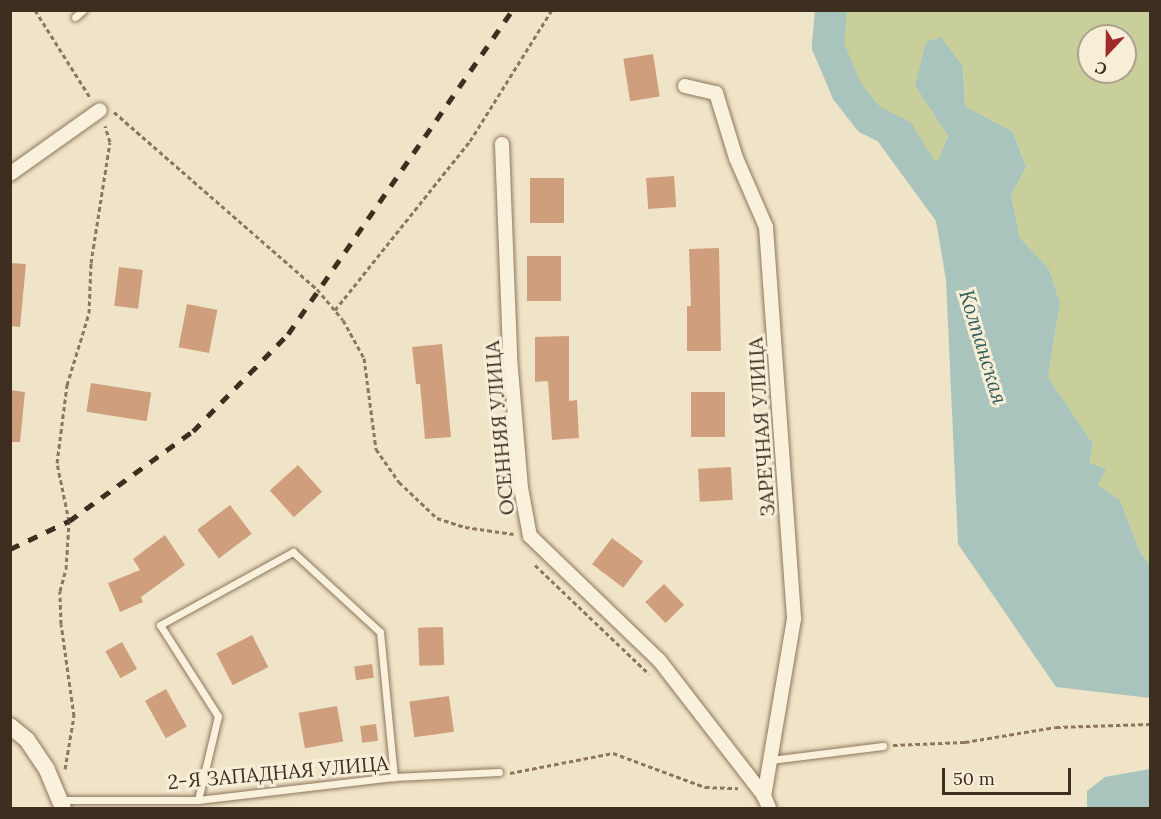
<!DOCTYPE html>
<html>
<head>
<meta charset="utf-8">
<style>
	body { margin:0 }
	#map { position:relative; width:1161px; height:819px; overflow:hidden; background:#f0e4c8; font-family:Lora,serif }
	div>[style] { position:absolute }
	[style*='--x'] { left:calc(var(--x)*1px); top:calc(var(--y)*1px); width:calc(var(--w)*1px); rotate:calc(var(--a)*1deg) }
	.green>* { inset:0; background:#c9cf9b }
	.water>* { inset:0; background:#a9c4bc }
	.river>* { height:32px; margin:-16px; padding:0 16px; transform-origin:16px; border-radius:16px; background:#a9c4bc }
	.building>* { inset:0; background:#cf9f7d; transform-origin:0 0 }
	.path>* { height:3px; margin-top:-1.5px; transform-origin:0; background:repeating-linear-gradient(90deg,#8d765c 0 4.5px,transparent 0 7.5px) }
	.roads { filter:drop-shadow(0 0 2px #8d765c) drop-shadow(0 0 2px #8d765c) }
	.service>* { height:7px; margin:-3.5px; padding:0 3.5px; transform-origin:3.5px; border-radius:3.5px; background:#faf1dc }
	.minor>* { height:14px; margin:-7px; padding:0 7px; transform-origin:7px; border-radius:7px; background:#faf1dc }
	.tertiary>* { height:16px; margin:-8px; padding:0 8px; transform-origin:8px; border-radius:8px; background:#faf1dc }
	.rail>* { height:4.5px; margin-top:-2.25px; transform-origin:0; background:repeating-linear-gradient(90deg,#3d2e20 0 10px,transparent 0 20px) }
	span { translate:-50% -50%; white-space:nowrap; text-align:center; line-height:1.15; -webkit-text-stroke:6px #f7eed8; paint-order:stroke }
	.street-label { font-size:20px; color:#3d2e20 }
	.water-label { font-size:21px; color:#2f5d5a; font-style:italic }
	.frame { position:absolute; inset:0; border:12px solid #3d2e20; pointer-events:none }
	.north { position:absolute; left:1077px; top:24px; width:60px; height:60px; box-sizing:border-box; background:#f7eed8; border:2px solid #ada18e; border-radius:50%; rotate:202deg; font-size:16px; font-weight:700; line-height:24px; text-align:center; color:#3d2e20 }
	.north::after { content:''; display:block; margin:auto; width:21px; height:27px; background:#9e2a2b; clip-path:polygon(50% 0,100% 100%,50% 72%,0 100%) }
	.scale { position:absolute; left:942px; top:768px; width:129px; height:27px; box-sizing:border-box; border:3px solid #3d2e20; border-top:0; padding-left:8px; font-size:18px; line-height:21px; white-space:nowrap; color:#3d2e20; -webkit-text-stroke:4px #f7eed8; paint-order:stroke }
</style>
</head>
<body>
<div id="map">
	<div class="green">
		<i style="clip-path:polygon(evenodd,831px 11px,1150px 11px,1150px 565px,1140px 552px,1120px 500px,1098px 485px,1089px 463px,1093px 444px,1048px 377px,1060px 303px,1049px 269px,1020px 238px,1011px 195px,1026px 167px,1013px 132px,965px 106px,963px 67px,940px 37px,915px 86px,948px 136px,938px 162px,927px 162px,869px 119px,847px 91px,828px 46px,831px 11px,1089px 36px,1125px 36px,1125px 72px,1089px 72px,1089px 36px)"></i>
	</div>
	<div class="water">
		<i style="clip-path:polygon(941px 37px,963px 67px,965px 106px,1013px 132px,1026px 167px,1011px 195px,1020px 238px,1049px 269px,1060px 303px,1048px 377px,1093px 444px,1089px 463px,1106px 469px,1098px 485px,1120px 500px,1140px 552px,1150px 565px,1150px 698px,1056px 687px,958px 544px,946px 280px,936px 221px,868px 128px,869px 119px,927px 162px,938px 161px,948px 136px,915px 86px,926px 42px)"></i>
		<i style="clip-path:polygon(1150px 769px,1150px 808px,1087px 808px,1087px 791px,1105px 777px)"></i>
	</div>
	<div class="river">
		<i style="--x:831;--y:10;--w:36;--a:95"></i>
		<i style="--x:828;--y:46;--w:49;--a:67.1"></i>
		<i style="--x:847;--y:91;--w:36;--a:52"></i>
		<i style="--x:869;--y:119;--w:34;--a:27"></i>
		<i style="--x:899;--y:134;--w:59;--a:58.2"></i>
	</div>
	<div class="building">
		<i style="left:653px;top:54px;width:43px;height:30px;rotate:81deg"></i>
		<i style="left:674px;top:176px;width:31px;height:28px;rotate:86deg"></i>
		<i style="left:564px;top:178px;width:45px;height:34px;rotate:90deg"></i>
		<i style="clip-path:polygon(719px 248px,721px 351px,687px 351px,687px 306px,691px 306px,689px 249px)"></i>
		<i style="left:561px;top:256px;width:45px;height:34px;rotate:90deg"></i>
		<i style="clip-path:polygon(10px 263px,26px 264px,20px 327px,10px 326px)"></i>
		<i style="left:119px;top:267px;width:24px;height:39px;rotate:7deg"></i>
		<i style="left:187px;top:304px;width:31px;height:44px;rotate:11deg"></i>
		<i style="clip-path:polygon(569px 336px,569px 401px,577px 400px,579px 438px,552px 440px,548px 381px,535px 382px,535px 337px)"></i>
		<i style="clip-path:polygon(442px 344px,451px 437px,425px 439px,420px 384px,416px 384px,412px 347px)"></i>
		<i style="left:91px;top:383px;width:61px;height:29px;rotate:9deg"></i>
		<i style="clip-path:polygon(10px 390px,25px 392px,20px 442px,10px 442px)"></i>
		<i style="left:725px;top:392px;width:45px;height:34px;rotate:90deg"></i>
		<i style="left:298px;top:465px;width:36px;height:38px;rotate:48deg"></i>
		<i style="left:731px;top:467px;width:33px;height:33px;rotate:87deg"></i>
		<i style="left:230px;top:505px;width:36px;height:41px;rotate:53deg"></i>
		<i style="clip-path:polygon(165px 535px,185px 565px,141px 597px,143px 602px,120px 612px,108px 583px,140px 570px,133px 559px)"></i>
		<i style="left:612px;top:538px;width:39px;height:33px;rotate:37deg"></i>
		<i style="left:664px;top:584px;width:29px;height:26px;rotate:46deg"></i>
		<i style="left:443px;top:627px;width:38px;height:25px;rotate:88deg"></i>
		<i style="left:252px;top:635px;width:36px;height:40px;rotate:63deg"></i>
		<i style="left:122px;top:642px;width:31px;height:19px;rotate:61deg"></i>
		<i style="left:372px;top:664px;width:14px;height:18px;rotate:82deg"></i>
		<i style="left:166px;top:689px;width:43px;height:24px;rotate:61deg"></i>
		<i style="left:449px;top:696px;width:36px;height:40px;rotate:82deg"></i>
		<i style="left:337px;top:706px;width:36px;height:39px;rotate:80deg"></i>
		<i style="left:376px;top:724px;width:17px;height:16px;rotate:83deg"></i>
	</div>
	<div class="path">
		<i style="--x:35;--y:10;--w:105;--a:57.8"></i>
		<i style="--x:114;--y:112;--w:269;--a:41.1"></i>
		<i style="--x:317;--y:289;--w:40;--a:50"></i>
		<i style="--x:343;--y:320;--w:43;--a:61.1"></i>
		<i style="--x:364;--y:358;--w:92;--a:82.5"></i>
		<i style="--x:376;--y:449;--w:40;--a:55.1"></i>
		<i style="--x:399;--y:482;--w:52;--a:43.5"></i>
		<i style="--x:437;--y:518;--w:29;--a:18"></i>
		<i style="--x:465;--y:527;--w:49;--a:8.1"></i>
		<i style="--x:335;--y:310;--w:216;--a:-51.4"></i>
		<i style="--x:470;--y:141;--w:155;--a:-58"></i>
		<i style="--x:535;--y:565;--w:158;--a:43.7"></i>
		<i style="--x:893;--y:745;--w:72;--a:-2.4"></i>
		<i style="--x:965;--y:742;--w:92;--a:-9.4"></i>
		<i style="--x:1056;--y:727;--w:94;--a:-1.8"></i>
		<i style="--x:65;--y:769;--w:54;--a:-80.4"></i>
		<i style="--x:74;--y:716;--w:93;--a:-98"></i>
		<i style="--x:61;--y:624;--w:33;--a:-92"></i>
		<i style="--x:60;--y:591;--w:23;--a:-75"></i>
		<i style="--x:66;--y:569;--w:48;--a:-86.4"></i>
		<i style="--x:69;--y:521;--w:59;--a:-101.7"></i>
		<i style="--x:57;--y:463;--w:79;--a:-82.7"></i>
		<i style="--x:67;--y:385;--w:75;--a:-73"></i>
		<i style="--x:89;--y:313;--w:50;--a:-87.7"></i>
		<i style="--x:91;--y:263;--w:122;--a:-81.1"></i>
		<i style="--x:110;--y:142;--w:17;--a:-107"></i>
		<i style="--x:510;--y:773;--w:105;--a:-11"></i>
		<i style="--x:613;--y:753;--w:98;--a:20.3"></i>
		<i style="--x:705;--y:787;--w:33;--a:2"></i>
	</div>
	<div class="roads">
		<div class="service">
			<i style="--x:75;--y:17;--w:11;--a:-41"></i>
			<i style="--x:770;--y:760;--w:114;--a:-7.1"></i>
			<i style="--x:62;--y:800;--w:136;--a:0"></i>
			<i style="--x:198;--y:800;--w:197;--a:-6.7"></i>
			<i style="--x:394;--y:777;--w:105;--a:-2.7"></i>
			<i style="--x:198;--y:800;--w:86;--a:-76.6"></i>
			<i style="--x:218;--y:716;--w:108;--a:-122.5"></i>
			<i style="--x:160;--y:625;--w:152;--a:-28.8"></i>
			<i style="--x:293;--y:552;--w:118;--a:42.6"></i>
			<i style="--x:380;--y:632;--w:146;--a:84.5"></i>
		</div>
		<div class="minor">
			<i style="--x:685;--y:86;--w:32;--a:13"></i>
			<i style="--x:716;--y:93;--w:68;--a:72.9"></i>
			<i style="--x:736;--y:158;--w:75;--a:66.5"></i>
			<i style="--x:766;--y:227;--w:393;--a:85.9"></i>
			<i style="--x:794;--y:619;--w:180;--a:99.6"></i>
			<i style="--x:502;--y:144;--w:213;--a:87.8"></i>
			<i style="--x:510;--y:357;--w:131;--a:85.2"></i>
			<i style="--x:521;--y:488;--w:49;--a:79.4"></i>
			<i style="--x:530;--y:536;--w:179;--a:43.9"></i>
			<i style="--x:659;--y:660;--w:172;--a:52.3"></i>
			<i style="--x:764;--y:796;--w:13;--a:67"></i>
			<i style="--x:10;--y:174;--w:110;--a:-35.4"></i>
		</div>
		<div class="tertiary">
			<i style="--x:10;--y:726;--w:22;--a:39"></i>
			<i style="--x:27;--y:740;--w:36;--a:56"></i>
			<i style="--x:47;--y:770;--w:41;--a:67.2"></i>
		</div>
	</div>
	<div class="rail">
		<i style="--x:10;--y:549;--w:65;--a:-25.4"></i>
		<i style="--x:69;--y:521;--w:153;--a:-36"></i>
		<i style="--x:193;--y:431;--w:136;--a:-45.6"></i>
		<i style="--x:288;--y:334;--w:394;--a:-55.3"></i>
	</div>
	<div class="street-label">
		<span style="left:761px;top:427px;rotate:-94deg">ЗАРЕЧНАЯ УЛИЦА</span>
		<span style="left:499px;top:428px;rotate:-95deg">ОСЕННЯЯ УЛИЦА</span>
		<span style="left:278px;top:772px;rotate:-5deg">2-Я ЗАПАДНАЯ УЛИЦА</span>
	</div>
	<div class="water-label">
		<span style="left:983px;top:347px;rotate:73deg">Колпанская</span>
	</div>
	<div class="frame"></div>
	<div class="north">С</div>
	<div class="scale">50 m</div>
</div>
</body>
</html>
